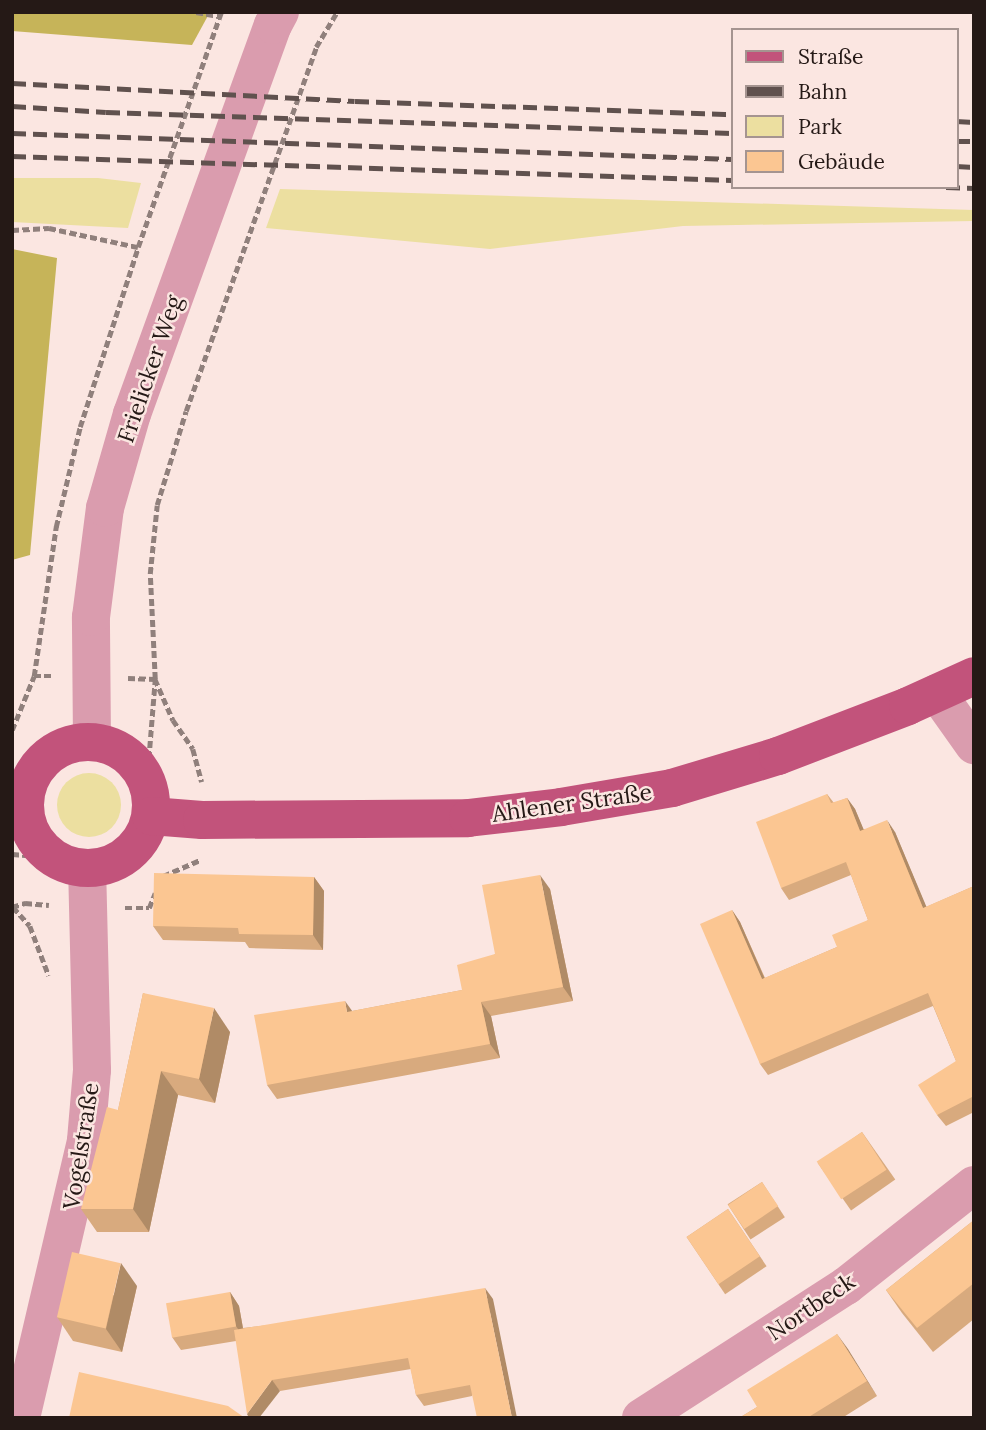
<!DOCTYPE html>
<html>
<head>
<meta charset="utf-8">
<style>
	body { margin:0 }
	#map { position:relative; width:986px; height:1430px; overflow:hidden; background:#fbe6e1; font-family:Lora,serif }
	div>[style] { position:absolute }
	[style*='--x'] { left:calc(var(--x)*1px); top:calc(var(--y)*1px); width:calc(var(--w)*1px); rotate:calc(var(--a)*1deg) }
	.green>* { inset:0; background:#ecdfa0 }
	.round { border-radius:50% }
	.forest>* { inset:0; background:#c6b459 }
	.path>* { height:4.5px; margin-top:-2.25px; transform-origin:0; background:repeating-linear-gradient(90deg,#90807c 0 7px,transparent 0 10.5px) }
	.minor>* { height:38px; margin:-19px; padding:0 19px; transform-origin:19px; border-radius:19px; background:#da9cae }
	.major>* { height:38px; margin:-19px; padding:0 19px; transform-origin:19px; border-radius:19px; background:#c2537b }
	.major>.ring { margin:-19px; padding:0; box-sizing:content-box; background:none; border:38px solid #c2537b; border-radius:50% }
	.rail>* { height:5px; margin-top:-2.5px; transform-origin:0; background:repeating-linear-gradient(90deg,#60514e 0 14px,transparent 0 21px) }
	.wall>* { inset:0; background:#d8aa7e; transform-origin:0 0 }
	.shaded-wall>* { inset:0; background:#b08b66 }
	.building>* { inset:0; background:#fbc692; transform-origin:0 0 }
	span { translate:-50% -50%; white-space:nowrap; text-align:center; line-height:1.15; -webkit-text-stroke:5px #fbe6e1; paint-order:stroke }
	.street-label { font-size:23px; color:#251916 }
	.frame { position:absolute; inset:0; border:14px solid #251916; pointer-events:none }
	.legend { position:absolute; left:731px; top:28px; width:228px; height:161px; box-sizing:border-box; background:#fbe6e1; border:2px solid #a59490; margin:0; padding:9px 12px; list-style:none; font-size:21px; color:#251916 }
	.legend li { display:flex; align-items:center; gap:14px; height:35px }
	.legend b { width:35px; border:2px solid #a59490 }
</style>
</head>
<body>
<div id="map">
	<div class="green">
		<i style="clip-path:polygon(12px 178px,98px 178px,141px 183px,128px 228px,12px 222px)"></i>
		<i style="clip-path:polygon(280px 189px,974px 210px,974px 221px,683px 226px,490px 249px,266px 228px)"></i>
		<i class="round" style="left:57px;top:773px;width:64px;height:64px"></i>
	</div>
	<div class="forest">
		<i style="clip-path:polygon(12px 12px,210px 12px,192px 45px,12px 31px)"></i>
		<i style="clip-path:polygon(12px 249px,57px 258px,30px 555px,12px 560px)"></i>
	</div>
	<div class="path">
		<i style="--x:196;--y:12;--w:23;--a:10"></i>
		<i style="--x:12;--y:230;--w:37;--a:-3"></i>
		<i style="--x:49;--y:228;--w:91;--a:12.1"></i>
		<i style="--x:34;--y:676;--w:19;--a:0"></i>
		<i style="--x:128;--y:678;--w:27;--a:2"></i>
		<i style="--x:155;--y:679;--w:45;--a:66.3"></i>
		<i style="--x:173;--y:720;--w:35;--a:55"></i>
		<i style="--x:193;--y:749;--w:34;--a:75"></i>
		<i style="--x:12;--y:730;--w:58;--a:-67.8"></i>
		<i style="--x:34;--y:676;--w:151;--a:-81.6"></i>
		<i style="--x:56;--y:527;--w:103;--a:-76.5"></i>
		<i style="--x:80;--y:427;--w:189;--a:-72.1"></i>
		<i style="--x:138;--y:247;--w:249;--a:-70.5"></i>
		<i style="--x:12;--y:773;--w:20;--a:11"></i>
		<i style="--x:147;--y:779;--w:100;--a:-85.4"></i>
		<i style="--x:155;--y:679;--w:105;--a:-92.7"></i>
		<i style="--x:150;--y:574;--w:69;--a:-84.2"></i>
		<i style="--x:157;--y:505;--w:98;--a:-72.9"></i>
		<i style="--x:186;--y:411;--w:387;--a:-70.3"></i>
		<i style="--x:316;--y:47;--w:41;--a:-59"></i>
		<i style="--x:12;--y:854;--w:40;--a:4.3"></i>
		<i style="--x:163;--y:876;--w:40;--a:-23.4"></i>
		<i style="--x:12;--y:907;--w:14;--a:-17"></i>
		<i style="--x:25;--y:903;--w:24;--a:5"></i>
		<i style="--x:13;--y:907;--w:25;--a:48"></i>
		<i style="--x:30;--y:926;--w:53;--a:69.2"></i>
		<i style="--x:125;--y:908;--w:24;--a:0"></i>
		<i style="--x:149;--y:908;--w:16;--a:-68"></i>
	</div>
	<div class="minor">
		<i style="--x:937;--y:693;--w:64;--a:54.6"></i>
		<i style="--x:92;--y:742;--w:125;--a:-90.5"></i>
		<i style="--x:91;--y:617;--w:110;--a:-82.7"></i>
		<i style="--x:105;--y:508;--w:98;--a:-74"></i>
		<i style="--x:132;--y:414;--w:414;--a:-70.1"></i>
		<i style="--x:273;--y:25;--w:15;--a:-62"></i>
		<i style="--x:21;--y:1418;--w:285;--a:-76.8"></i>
		<i style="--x:86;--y:1140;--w:70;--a:-85.1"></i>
		<i style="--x:92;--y:1070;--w:202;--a:-91.4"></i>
		<i style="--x:641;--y:1418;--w:244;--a:-32.8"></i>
		<i style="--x:846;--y:1286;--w:163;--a:-38.3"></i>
	</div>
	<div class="major">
		<i class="ring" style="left:25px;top:742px;width:88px;height:88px"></i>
		<i style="--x:151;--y:816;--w:51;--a:4.5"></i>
		<i style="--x:202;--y:820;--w:266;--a:-0.4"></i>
		<i style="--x:468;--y:818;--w:94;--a:-6.7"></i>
		<i style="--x:561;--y:807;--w:113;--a:-9.7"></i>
		<i style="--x:672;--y:788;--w:111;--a:-16.8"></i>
		<i style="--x:778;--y:756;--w:139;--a:-21"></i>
		<i style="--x:908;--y:706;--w:72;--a:-24.4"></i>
	</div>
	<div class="rail">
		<i style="--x:12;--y:83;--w:343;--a:3"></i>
		<i style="--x:355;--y:101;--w:377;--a:2"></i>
		<i style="--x:12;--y:106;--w:94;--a:3.7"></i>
		<i style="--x:106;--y:112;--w:626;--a:1.92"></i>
		<i style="--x:956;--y:121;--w:18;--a:3"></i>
		<i style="--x:12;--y:133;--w:720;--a:2.07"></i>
		<i style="--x:956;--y:141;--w:18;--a:0"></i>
		<i style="--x:12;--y:156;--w:720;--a:1.91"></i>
		<i style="--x:956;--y:166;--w:18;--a:3"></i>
		<i style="--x:946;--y:187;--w:28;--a:2"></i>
	</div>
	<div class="wall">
		<i style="clip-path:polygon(827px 794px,834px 803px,847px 798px,855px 809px,863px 829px,895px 832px,926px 907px,974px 886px,974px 1112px,946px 1126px,937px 1115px,956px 1061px,933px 1006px,768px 1075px,760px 1064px,732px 910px,740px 922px,765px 978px,837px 947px,868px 920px,851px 875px,789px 900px,781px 888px)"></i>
		<i style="clip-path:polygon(314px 877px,324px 891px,323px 950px,249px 948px,245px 942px,163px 940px,153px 926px)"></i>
		<i style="clip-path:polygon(550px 889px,573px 1001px,491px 1016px,500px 1058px,277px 1099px,267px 1085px,352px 1011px,462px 990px,495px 954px)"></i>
		<i style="clip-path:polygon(143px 993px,230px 1032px,215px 1103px,178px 1095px,149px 1232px,97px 1232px,81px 1209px,118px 1110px)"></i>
		<i style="left:862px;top:1132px;width:58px;height:54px;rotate:55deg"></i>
		<i style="left:762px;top:1182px;width:42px;height:41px;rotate:57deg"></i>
		<i style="left:728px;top:1209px;width:69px;height:50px;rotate:56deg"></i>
		<i style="clip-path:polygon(974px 1220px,974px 1319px,933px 1352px,902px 1313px,886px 1290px)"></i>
		<i style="clip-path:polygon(137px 1286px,122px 1352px,73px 1341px,57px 1317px)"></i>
		<i style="clip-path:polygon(230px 1292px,239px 1306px,243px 1328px,493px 1299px,472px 1396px,424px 1406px,416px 1395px,411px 1369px,280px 1391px,236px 1341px,181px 1350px,172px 1337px)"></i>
		<i style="clip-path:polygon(837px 1334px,877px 1396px,842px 1418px,739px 1418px,757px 1407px)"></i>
	</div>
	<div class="shaded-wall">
		<i style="clip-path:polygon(847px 798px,855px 809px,869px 842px,860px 831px)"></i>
		<i style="clip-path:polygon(887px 820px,895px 832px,932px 920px,923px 908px)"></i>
		<i style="clip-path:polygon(540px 875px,550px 889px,573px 1001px,563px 987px)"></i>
		<i style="clip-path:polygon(314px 877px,324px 891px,323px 950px,313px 935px)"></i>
		<i style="clip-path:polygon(732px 910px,740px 922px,770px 991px,762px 979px)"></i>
		<i style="clip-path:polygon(345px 1001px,355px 1015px,347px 1012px)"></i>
		<i style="clip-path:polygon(481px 1002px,491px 1016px,500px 1058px,490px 1044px)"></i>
		<i style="clip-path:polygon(214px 1008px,230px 1032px,215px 1103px,199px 1079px)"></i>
		<i style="clip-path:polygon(161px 1071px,178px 1095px,149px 1232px,133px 1209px)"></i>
		<i style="clip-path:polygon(121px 1263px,137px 1286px,122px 1352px,106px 1329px)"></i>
		<i style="clip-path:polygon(485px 1288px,493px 1299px,517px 1418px,512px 1418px)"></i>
		<i style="clip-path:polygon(230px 1292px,239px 1306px,245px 1340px,236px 1326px)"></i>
		<i style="clip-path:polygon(837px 1334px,848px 1349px,877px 1396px,867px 1381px)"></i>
		<i style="clip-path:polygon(272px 1380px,280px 1391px,259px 1418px,249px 1418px,247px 1414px)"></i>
	</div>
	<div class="building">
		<i style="clip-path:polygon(827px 794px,831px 803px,847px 798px,860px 831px,887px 820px,923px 908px,974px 886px,974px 1096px,937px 1115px,918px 1085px,956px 1061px,928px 993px,760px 1064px,700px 924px,732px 910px,762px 979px,837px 947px,832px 935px,868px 920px,846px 862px,781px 888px,756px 822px)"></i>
		<i style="clip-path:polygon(154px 873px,314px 877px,313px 935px,239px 934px,238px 928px,153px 926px)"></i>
		<i style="clip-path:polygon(540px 875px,563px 987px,481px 1002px,490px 1044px,267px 1085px,254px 1015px,345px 1001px,347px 1012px,462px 990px,457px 965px,495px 954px,482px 885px)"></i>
		<i style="clip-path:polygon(143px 993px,214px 1008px,199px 1079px,161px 1071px,133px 1209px,81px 1209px,107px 1107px,118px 1110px)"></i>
		<i style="left:862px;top:1132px;width:45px;height:54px;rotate:57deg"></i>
		<i style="left:762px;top:1182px;width:29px;height:41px;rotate:56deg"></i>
		<i style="left:728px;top:1209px;width:57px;height:50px;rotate:56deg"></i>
		<i style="clip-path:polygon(974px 1220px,974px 1283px,917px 1328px,886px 1290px)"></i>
		<i style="left:72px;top:1252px;width:50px;height:67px;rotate:13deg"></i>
		<i style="clip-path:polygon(485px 1288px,512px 1418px,477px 1418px,470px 1385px,416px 1395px,408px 1358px,272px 1380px,247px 1414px,234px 1330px)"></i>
		<i style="left:230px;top:1292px;width:35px;height:65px;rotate:80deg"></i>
		<i style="clip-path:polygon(837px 1334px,867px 1381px,807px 1418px,739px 1418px,757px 1407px,747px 1390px)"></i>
		<i style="clip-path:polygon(79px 1372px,228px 1406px,245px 1418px,69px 1418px)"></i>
	</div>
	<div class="street-label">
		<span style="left:150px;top:369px;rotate:-71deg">Frielicker Weg</span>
		<span style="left:572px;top:803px;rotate:-8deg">Ahlener Straße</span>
		<span style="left:81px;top:1146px;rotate:-81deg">Vogelstraße</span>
		<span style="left:811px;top:1307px;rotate:-34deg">Nortbeck</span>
	</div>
	<div class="frame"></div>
	<ul class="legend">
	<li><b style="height:9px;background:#c2537b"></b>Straße</li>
	<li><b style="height:9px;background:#60514e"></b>Bahn</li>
	<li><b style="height:19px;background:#ecdfa0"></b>Park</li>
	<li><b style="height:19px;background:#fbc692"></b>Gebäude</li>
	</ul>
</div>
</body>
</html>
